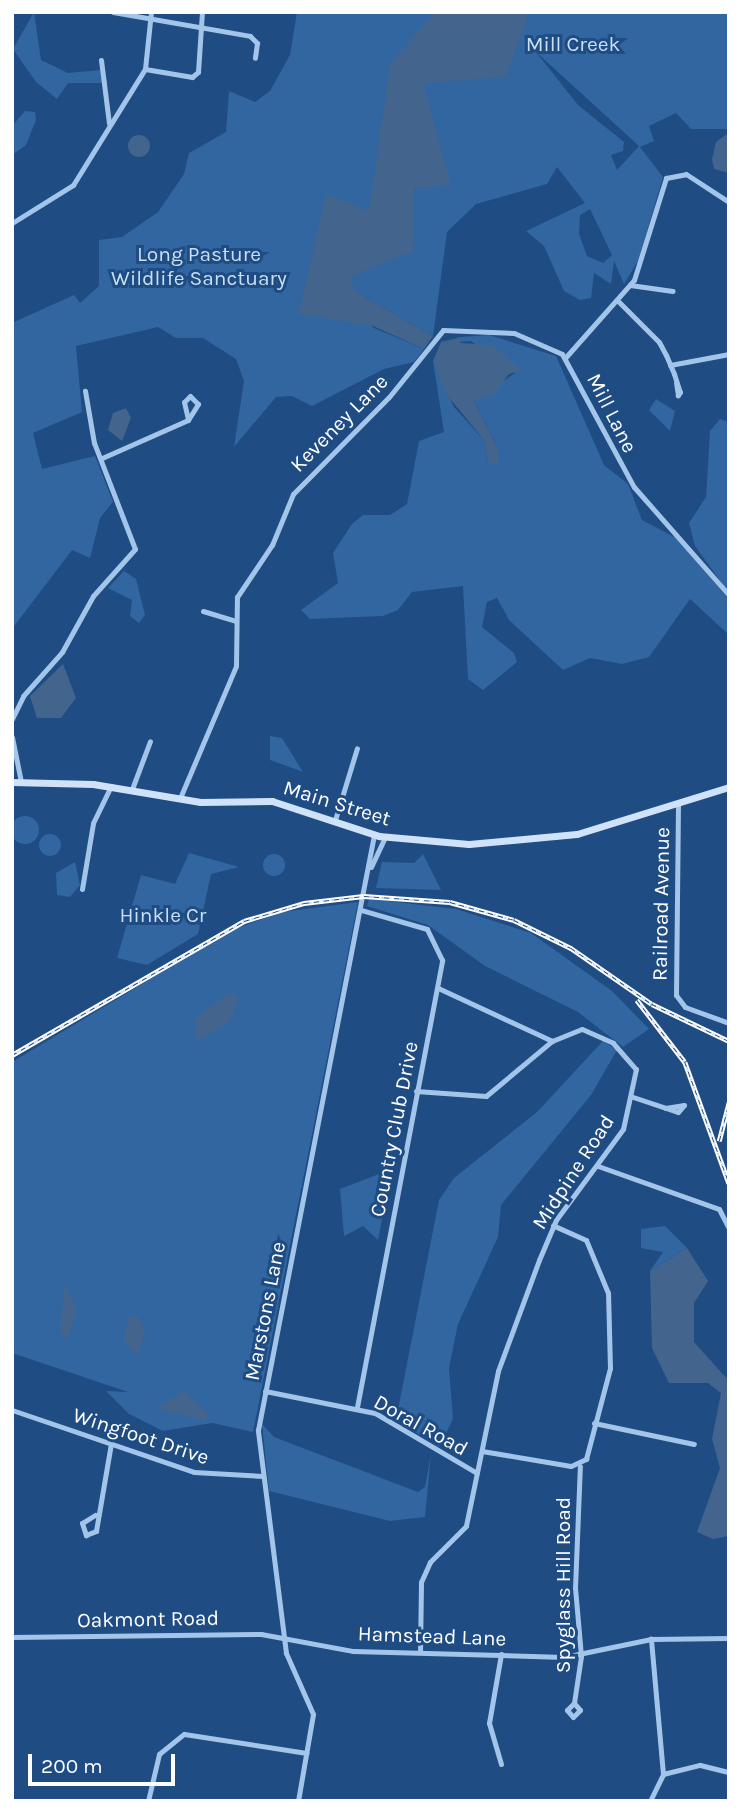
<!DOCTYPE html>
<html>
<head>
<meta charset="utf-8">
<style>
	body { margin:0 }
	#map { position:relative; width:741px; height:1813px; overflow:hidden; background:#1e4c83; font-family:Karla,sans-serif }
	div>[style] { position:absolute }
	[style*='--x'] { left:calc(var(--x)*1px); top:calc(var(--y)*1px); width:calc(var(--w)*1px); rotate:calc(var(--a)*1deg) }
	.green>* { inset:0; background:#3166a1 }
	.round { border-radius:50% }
	.water>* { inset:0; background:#43658d }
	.minor>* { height:5px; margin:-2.5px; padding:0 2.5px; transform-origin:2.5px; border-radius:2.5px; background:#a4c5ea }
	.secondary>* { height:7px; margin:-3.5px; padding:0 3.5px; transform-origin:3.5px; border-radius:3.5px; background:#d0e2f7 }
	.rail>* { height:4.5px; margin-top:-2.25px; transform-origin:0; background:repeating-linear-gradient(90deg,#1e4c83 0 5px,#fff 0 10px); box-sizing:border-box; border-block:2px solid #fff }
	span { translate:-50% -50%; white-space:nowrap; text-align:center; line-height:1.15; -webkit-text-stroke:6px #1e4c83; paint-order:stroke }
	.park-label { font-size:21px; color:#c9dff7 }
	.street-label { font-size:21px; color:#fff }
	.frame { position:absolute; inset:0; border:14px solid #fff; pointer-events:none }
	.scale { position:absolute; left:28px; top:1754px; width:147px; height:32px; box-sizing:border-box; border:4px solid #fff; border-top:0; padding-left:9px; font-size:21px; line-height:24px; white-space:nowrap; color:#fff; -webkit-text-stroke:5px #1e4c83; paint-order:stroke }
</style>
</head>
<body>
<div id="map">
	<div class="green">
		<i style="clip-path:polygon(34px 12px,41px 60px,68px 73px,101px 70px,108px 83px,68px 83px,57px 99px,36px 82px,13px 49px)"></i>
		<i style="clip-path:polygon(297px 12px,491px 12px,387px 113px,400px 140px,344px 299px,374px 328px,424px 349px,414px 362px,384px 369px,312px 406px,292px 396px,276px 397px,234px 447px,244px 381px,236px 359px,203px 338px,176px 338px,158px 327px,76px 346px,82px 412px,33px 433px,42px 469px,95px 456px,113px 502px,100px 518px,90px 558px,72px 550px,12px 629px,12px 323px,74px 295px,80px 303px,99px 286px,99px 240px,122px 237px,158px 212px,184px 174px,189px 153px,226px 132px,229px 91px,255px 102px,270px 91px,290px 55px)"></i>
		<i style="clip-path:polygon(evenodd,510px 12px,729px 12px,729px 129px,691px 129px,676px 113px,649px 126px,654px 141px,640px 147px,663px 177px,638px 261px,624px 284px,614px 261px,611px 284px,594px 273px,591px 298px,580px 300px,564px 291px,544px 246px,526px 231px,585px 203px,557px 167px,547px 184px,476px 204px,447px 232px,433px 336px,351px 289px,330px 253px,405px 219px,420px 170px,402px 94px,510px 12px,536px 52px,639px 146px,617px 170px,611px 155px,623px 151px,624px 142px,578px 105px,536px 52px,510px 12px,590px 209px,612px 255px,603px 263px,587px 256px,579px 234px,580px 215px,590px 209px)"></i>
		<i style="clip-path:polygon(25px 111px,35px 112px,36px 120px,26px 145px,12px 155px,12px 126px)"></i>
		<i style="clip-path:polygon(489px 335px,556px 356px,604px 465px,628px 484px,642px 520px,678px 539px,729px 600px,729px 635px,690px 599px,649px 657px,622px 664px,590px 658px,563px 670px,509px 620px,497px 598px,487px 602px,482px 627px,514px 653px,517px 662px,483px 690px,468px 679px,463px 586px,412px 592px,398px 610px,383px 616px,310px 619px,301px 610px,338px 583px,333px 553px,352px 524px,363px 515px,390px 515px,407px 504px,419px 441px,444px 432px,433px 361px,454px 407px,484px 440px,488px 461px,499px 451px,474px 401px,515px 373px,471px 341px,459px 342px,461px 337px)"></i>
		<i style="clip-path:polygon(656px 399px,675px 411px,670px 431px,649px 410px)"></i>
		<i style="clip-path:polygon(720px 419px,729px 422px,729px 593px,695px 546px,689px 523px,706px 497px,710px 431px)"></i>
		<i style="clip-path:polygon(124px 571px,136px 579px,145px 615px,139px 623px,130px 616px,132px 600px,108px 588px)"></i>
		<i style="clip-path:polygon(270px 736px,282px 738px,303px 772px,270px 760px)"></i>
		<i class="round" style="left:11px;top:816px;width:28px;height:28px"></i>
		<i class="round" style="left:39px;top:834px;width:22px;height:22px"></i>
		<i style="clip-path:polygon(189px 853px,239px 867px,211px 874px,198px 934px,147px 965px,117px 958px,141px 875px,175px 884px)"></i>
		<i class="round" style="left:263px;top:854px;width:22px;height:22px"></i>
		<i style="clip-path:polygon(423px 854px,441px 890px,376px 888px,382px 862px,414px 863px)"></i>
		<i style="clip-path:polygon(75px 862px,80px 885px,70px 897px,57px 895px,56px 873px)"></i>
		<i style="clip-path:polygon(369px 899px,456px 909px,531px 933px,612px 991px,649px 1029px,623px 1047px,578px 1012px,485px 966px,428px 925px,367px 906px)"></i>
		<i style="clip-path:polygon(358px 902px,253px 1432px,212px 1423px,163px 1431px,129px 1414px,106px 1391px,128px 1392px,12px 1353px,12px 1062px,232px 930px,282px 912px)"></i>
		<i style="clip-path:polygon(603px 1041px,617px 1050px,591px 1095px,501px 1205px,498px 1237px,458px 1324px,449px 1368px,453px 1419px,439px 1447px,396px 1420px,439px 1200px,454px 1178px,537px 1112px)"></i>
		<i style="clip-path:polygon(392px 1169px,378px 1240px,363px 1226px,344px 1236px,340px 1189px)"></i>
		<i style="clip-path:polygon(665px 1226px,687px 1248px,650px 1271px,663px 1252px,641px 1248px,641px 1229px)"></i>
		<i style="clip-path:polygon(262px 1424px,274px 1437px,418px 1492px,425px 1487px,431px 1454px,425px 1517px,390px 1521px,269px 1491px)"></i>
	</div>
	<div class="water">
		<i style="clip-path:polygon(435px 12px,529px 12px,506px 77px,423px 83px,451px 185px,414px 188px,413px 251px,352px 276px,353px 290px,433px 336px,424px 349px,373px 326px,299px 314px,326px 194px,369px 211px,390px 64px)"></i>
		<i style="clip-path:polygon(727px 134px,729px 138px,729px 173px,714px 169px,712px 159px,716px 142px)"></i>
		<i class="round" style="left:128px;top:135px;width:22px;height:22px"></i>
		<i style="clip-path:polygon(461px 337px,460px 343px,493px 345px,521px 370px,509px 374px,494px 394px,474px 401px,499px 451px,498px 467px,488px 461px,484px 440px,447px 395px,433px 361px,441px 342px)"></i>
		<i style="clip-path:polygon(126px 408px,131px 418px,122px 441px,108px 430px,113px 413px)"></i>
		<i style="clip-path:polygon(63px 664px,76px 698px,61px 718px,37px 718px,30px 696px)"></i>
		<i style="clip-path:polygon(229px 993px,239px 998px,231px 1020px,197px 1042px,194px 1019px)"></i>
		<i style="clip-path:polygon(687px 1248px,708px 1281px,694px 1303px,694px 1342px,729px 1381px,729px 1536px,713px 1539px,697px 1532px,720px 1468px,712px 1439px,721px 1393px,708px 1383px,669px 1383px,652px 1348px,650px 1271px)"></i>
		<i style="clip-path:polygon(65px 1283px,77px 1312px,67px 1341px,60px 1329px)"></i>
		<i style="clip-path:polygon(138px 1316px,145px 1331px,137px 1357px,124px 1340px,128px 1317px)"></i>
		<i style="clip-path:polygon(184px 1391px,209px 1414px,206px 1421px,156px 1408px)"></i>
	</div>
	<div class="minor">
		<i style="--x:113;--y:12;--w:139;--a:9.9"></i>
		<i style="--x:250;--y:36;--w:10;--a:45"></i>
		<i style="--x:257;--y:43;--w:15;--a:98"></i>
		<i style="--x:101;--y:60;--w:64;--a:82.8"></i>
		<i style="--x:145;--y:69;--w:57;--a:-84"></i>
		<i style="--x:12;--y:223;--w:72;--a:-31.9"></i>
		<i style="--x:73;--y:185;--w:137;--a:-58.2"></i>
		<i style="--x:145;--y:69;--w:48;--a:9.7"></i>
		<i style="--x:192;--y:77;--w:8;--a:-40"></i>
		<i style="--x:198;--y:72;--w:60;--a:-86.2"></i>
		<i style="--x:630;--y:285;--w:43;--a:7.9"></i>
		<i style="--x:617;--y:300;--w:59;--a:45"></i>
		<i style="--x:659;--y:342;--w:15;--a:62"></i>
		<i style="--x:666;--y:355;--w:21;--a:67"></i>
		<i style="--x:674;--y:374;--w:19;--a:72"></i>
		<i style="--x:680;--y:392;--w:4;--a:124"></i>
		<i style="--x:678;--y:395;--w:12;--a:-99"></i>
		<i style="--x:565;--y:358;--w:104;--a:-48.5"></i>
		<i style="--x:634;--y:280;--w:107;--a:-72.6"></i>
		<i style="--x:666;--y:178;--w:20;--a:-11"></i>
		<i style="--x:686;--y:174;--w:51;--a:33.1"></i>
		<i style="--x:670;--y:365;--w:60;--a:-10.6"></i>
		<i style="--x:102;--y:458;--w:94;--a:-23.8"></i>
		<i style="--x:188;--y:420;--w:19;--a:-58"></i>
		<i style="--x:198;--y:404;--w:11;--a:-135"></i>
		<i style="--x:190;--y:396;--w:8;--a:135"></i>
		<i style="--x:184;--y:402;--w:18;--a:77"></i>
		<i style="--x:203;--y:611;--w:34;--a:17"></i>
		<i style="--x:12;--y:719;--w:25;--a:-64"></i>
		<i style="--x:23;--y:696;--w:59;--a:-48.4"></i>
		<i style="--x:62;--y:652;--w:64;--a:-61"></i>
		<i style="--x:93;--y:596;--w:63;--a:-48.2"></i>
		<i style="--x:135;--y:549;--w:114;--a:-111.1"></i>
		<i style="--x:94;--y:443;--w:53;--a:-99.8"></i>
		<i style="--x:12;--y:737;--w:46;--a:78.7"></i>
		<i style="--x:132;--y:789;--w:51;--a:-69.4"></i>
		<i style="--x:180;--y:798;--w:143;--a:-67"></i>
		<i style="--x:236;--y:666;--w:69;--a:-89.2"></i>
		<i style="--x:237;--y:597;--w:63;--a:-56.1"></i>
		<i style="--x:272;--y:545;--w:55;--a:-67.6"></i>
		<i style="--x:293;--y:494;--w:136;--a:-45.3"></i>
		<i style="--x:389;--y:397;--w:86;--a:-51.1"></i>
		<i style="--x:443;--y:330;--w:71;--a:2.4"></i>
		<i style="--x:514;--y:333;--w:52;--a:23.6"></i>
		<i style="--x:562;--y:354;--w:151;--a:61.6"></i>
		<i style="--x:634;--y:487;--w:144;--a:48.7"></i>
		<i style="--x:678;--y:804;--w:191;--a:90.6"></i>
		<i style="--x:676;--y:995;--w:15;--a:53"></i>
		<i style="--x:685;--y:1007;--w:47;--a:20"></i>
		<i style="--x:335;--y:820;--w:75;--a:-73"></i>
		<i style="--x:371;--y:867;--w:33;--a:-65"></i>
		<i style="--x:82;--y:889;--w:67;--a:-80.5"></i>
		<i style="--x:93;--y:823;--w:41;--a:-64.1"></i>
		<i style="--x:438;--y:988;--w:126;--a:24.9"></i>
		<i style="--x:416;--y:1091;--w:70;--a:4.1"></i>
		<i style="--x:486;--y:1096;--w:86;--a:-39.8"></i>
		<i style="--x:552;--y:1041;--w:32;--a:-22"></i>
		<i style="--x:582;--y:1029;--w:34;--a:24"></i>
		<i style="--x:613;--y:1043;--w:35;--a:49"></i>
		<i style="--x:636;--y:1069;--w:61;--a:102.2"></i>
		<i style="--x:623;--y:1129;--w:113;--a:126.4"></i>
		<i style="--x:556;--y:1220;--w:43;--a:113"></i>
		<i style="--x:539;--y:1260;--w:118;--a:110.3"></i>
		<i style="--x:498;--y:1371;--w:158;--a:101.7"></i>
		<i style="--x:466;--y:1526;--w:51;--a:135"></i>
		<i style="--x:430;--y:1562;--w:22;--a:114"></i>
		<i style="--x:421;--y:1582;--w:68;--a:90.8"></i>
		<i style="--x:633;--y:1097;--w:47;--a:18.4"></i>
		<i style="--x:678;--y:1112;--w:9;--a:-49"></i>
		<i style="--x:684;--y:1105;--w:19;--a:171"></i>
		<i style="--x:598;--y:1166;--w:128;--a:19.6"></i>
		<i style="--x:719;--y:1209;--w:22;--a:63"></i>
		<i style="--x:265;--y:1391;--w:112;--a:11.3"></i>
		<i style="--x:375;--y:1413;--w:118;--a:30.5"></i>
		<i style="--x:357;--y:1407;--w:455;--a:-79.2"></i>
		<i style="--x:442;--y:960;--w:34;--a:-116"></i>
		<i style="--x:427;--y:929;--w:69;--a:-163.9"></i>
		<i style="--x:12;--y:1410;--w:192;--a:18.8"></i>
		<i style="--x:194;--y:1472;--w:69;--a:3.3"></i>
		<i style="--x:594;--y:1423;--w:102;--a:11.9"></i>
		<i style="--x:482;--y:1451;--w:90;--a:9.6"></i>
		<i style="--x:571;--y:1466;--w:17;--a:-25"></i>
		<i style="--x:586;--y:1459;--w:94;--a:-75.2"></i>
		<i style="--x:610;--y:1368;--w:75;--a:-91.5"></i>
		<i style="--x:608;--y:1293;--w:57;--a:-112.5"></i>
		<i style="--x:586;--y:1240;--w:36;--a:-156"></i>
		<i style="--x:95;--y:1515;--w:15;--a:148"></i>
		<i style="--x:82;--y:1523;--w:13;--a:72"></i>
		<i style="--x:86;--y:1535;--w:11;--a:-22"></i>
		<i style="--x:96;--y:1531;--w:89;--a:-80.3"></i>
		<i style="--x:12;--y:1637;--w:249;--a:-0.7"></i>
		<i style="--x:261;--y:1634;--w:94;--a:10.5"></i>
		<i style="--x:353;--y:1651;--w:211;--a:1.6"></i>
		<i style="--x:564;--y:1657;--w:89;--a:-11.7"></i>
		<i style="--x:651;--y:1639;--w:78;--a:-0.7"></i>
		<i style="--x:574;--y:1703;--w:10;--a:135"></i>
		<i style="--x:567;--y:1710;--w:9;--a:49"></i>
		<i style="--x:573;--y:1717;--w:10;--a:-45"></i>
		<i style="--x:580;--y:1710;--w:9;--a:-131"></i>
		<i style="--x:574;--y:1703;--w:48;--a:-81.5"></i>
		<i style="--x:581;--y:1656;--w:68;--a:-95"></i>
		<i style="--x:575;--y:1588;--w:122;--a:-87.7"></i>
		<i style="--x:501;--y:1764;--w:43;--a:-106.3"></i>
		<i style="--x:489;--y:1723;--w:70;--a:-80.1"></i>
		<i style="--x:663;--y:1774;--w:38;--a:-14"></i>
		<i style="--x:700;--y:1765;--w:30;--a:14"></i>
		<i style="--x:148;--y:1801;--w:48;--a:-76.8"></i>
		<i style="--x:159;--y:1754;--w:32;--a:-39"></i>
		<i style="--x:184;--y:1734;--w:124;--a:8.8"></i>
		<i style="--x:298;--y:1801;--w:88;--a:-80.2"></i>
		<i style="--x:313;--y:1714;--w:67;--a:-113.9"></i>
		<i style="--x:286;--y:1653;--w:225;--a:-97.2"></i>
		<i style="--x:258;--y:1430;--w:606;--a:-78.97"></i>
		<i style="--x:650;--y:1801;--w:30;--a:-64"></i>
		<i style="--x:663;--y:1774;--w:136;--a:-95.1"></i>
	</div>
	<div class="secondary">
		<i style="--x:12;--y:782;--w:81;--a:1.4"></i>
		<i style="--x:93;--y:784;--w:109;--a:9.5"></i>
		<i style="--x:200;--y:802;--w:72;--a:-0.8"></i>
		<i style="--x:272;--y:801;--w:113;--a:18.1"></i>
		<i style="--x:379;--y:836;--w:90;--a:5.1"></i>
		<i style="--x:469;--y:844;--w:108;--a:-5.3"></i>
		<i style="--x:577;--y:834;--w:159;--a:-17.2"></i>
	</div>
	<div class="rail">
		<i style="--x:637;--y:1000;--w:78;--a:52.3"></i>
		<i style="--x:685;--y:1062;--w:129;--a:70"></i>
		<i style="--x:12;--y:1055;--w:268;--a:-30"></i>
		<i style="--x:244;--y:921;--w:63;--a:-16.7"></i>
		<i style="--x:304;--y:903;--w:60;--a:-6.7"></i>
		<i style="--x:364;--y:896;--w:86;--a:4"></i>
		<i style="--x:450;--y:902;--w:66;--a:15.7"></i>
		<i style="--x:514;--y:920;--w:64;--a:26.2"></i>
		<i style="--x:571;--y:948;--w:98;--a:34.7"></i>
		<i style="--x:652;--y:1004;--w:85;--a:25.7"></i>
		<i style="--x:719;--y:1141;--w:40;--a:-75.6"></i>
	</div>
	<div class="park-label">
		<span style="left:573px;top:44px">Mill Creek</span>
		<span style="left:199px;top:266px">Long Pasture<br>Wildlife Sanctuary</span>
		<span style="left:163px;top:915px">Hinkle Cr</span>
	</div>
	<div class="street-label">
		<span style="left:612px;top:413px;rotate:63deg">Mill Lane</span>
		<span style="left:339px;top:423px;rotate:-45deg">Keveney Lane</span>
		<span style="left:337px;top:803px;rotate:17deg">Main Street</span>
		<span style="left:661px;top:904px;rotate:-89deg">Railroad Avenue</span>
		<span style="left:394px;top:1129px;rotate:-79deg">Country Club Drive</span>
		<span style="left:573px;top:1172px;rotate:-57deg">Midpine Road</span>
		<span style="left:265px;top:1311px;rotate:-79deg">Marstons Lane</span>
		<span style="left:421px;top:1425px;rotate:29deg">Doral Road</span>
		<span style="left:141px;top:1436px;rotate:18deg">Wingfoot Drive</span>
		<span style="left:563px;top:1585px;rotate:-90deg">Spyglass Hill Road</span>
		<span style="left:148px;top:1619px;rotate:-1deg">Oakmont Road</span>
		<span style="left:432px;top:1636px;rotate:2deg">Hamstead Lane</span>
	</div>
	<div class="frame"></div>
	<div class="scale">200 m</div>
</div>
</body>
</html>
